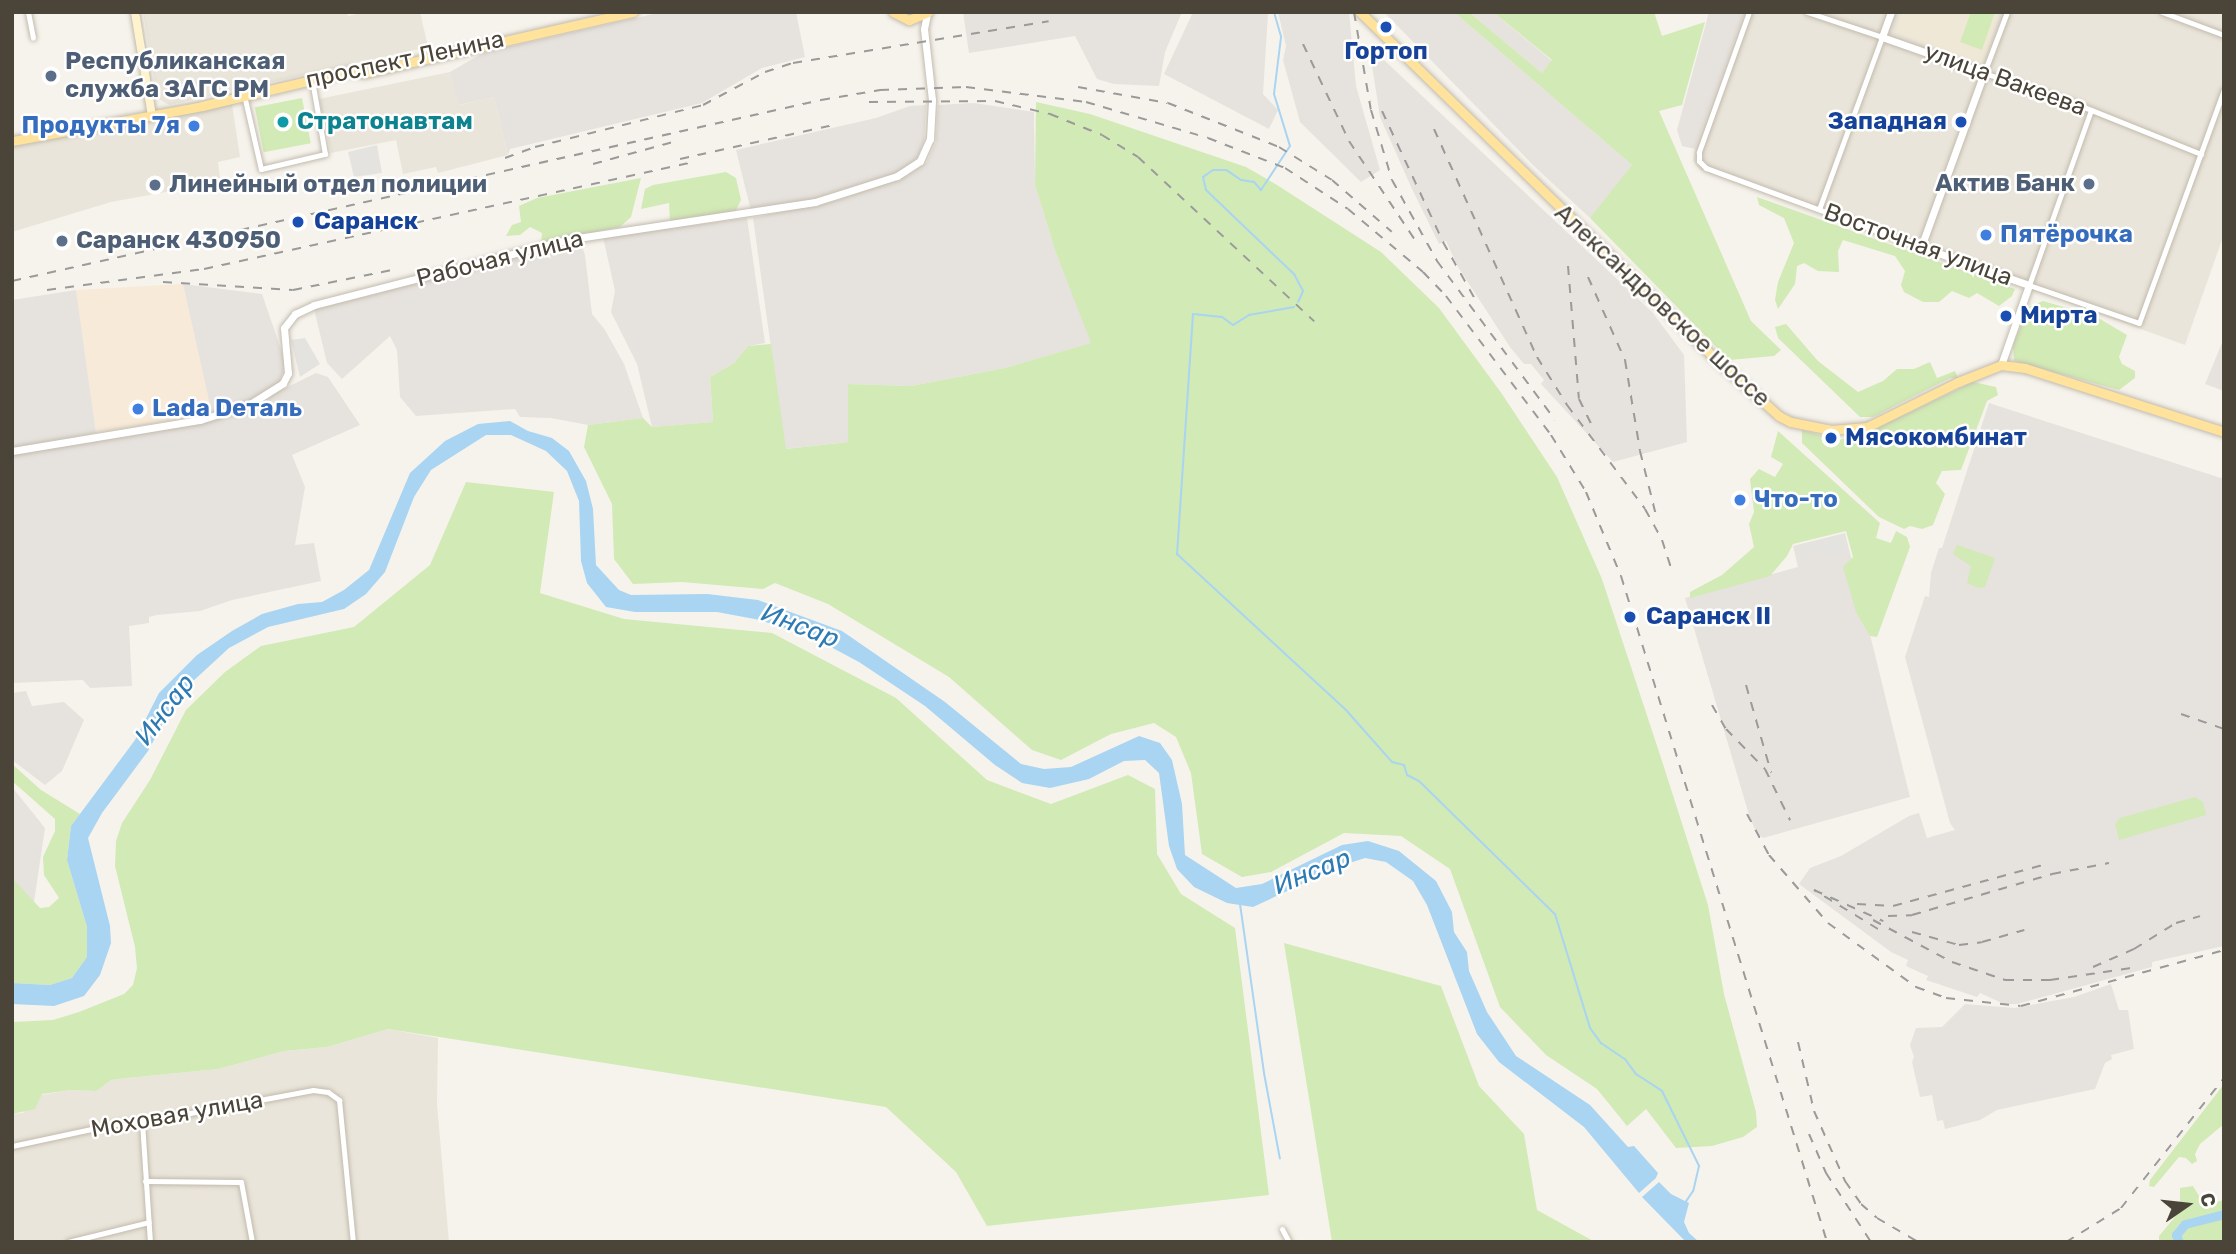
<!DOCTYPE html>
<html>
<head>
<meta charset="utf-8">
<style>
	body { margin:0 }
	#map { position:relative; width:2236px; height:1254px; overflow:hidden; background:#f6f3ec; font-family:Rubik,sans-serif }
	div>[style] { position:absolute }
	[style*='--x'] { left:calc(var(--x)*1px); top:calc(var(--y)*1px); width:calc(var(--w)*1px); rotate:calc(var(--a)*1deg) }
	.residential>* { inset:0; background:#eae5da }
	.commercial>* { inset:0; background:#f7ead8 }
	.industrial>* { inset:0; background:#e6e2dd }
	.education>* { inset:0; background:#efe8d6 }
	.green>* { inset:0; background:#d2eab5; transform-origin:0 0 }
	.parking>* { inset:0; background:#e5e3e0 }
	.water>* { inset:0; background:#a9d4f2 }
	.stream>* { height:2px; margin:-1px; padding:0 1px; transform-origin:1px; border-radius:1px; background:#a9d4f2 }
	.river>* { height:9px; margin:-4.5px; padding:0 4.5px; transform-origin:4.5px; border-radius:4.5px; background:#a9d4f2 }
	.roads { filter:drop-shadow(0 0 2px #c2bbae) drop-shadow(0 0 2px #c2bbae) }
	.minor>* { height:5px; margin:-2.5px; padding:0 2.5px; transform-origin:2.5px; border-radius:2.5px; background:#fff }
	.tertiary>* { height:7px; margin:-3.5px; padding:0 3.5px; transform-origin:3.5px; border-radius:3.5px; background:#fff }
	.secondary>* { height:8px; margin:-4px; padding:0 4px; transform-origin:4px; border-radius:4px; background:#fff3cd }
	.primary>* { height:9px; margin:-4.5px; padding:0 4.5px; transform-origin:4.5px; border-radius:4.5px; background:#ffe39c }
	.rail>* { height:2px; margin-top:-1px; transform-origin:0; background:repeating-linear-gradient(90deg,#9a9a9a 0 9px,transparent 0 18px) }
	.dots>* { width:19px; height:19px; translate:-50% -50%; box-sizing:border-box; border:4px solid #fff; border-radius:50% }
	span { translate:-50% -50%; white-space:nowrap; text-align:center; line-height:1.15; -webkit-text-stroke:5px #fff; paint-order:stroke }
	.transit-label { font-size:24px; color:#164399; font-weight:700 }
	.right { translate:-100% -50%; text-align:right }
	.left { translate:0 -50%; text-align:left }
	.street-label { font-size:24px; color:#4b4439 }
	.service-label { font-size:24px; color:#4e5e75; font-weight:700 }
	.culture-label { font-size:24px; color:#0d838f; font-weight:700 }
	.shop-label { font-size:24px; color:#366cbe; font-weight:700 }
	.water-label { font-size:26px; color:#2e7ab2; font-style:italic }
	.frame { position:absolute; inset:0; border:14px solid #4b4439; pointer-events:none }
	.north { position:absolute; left:2152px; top:1170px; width:70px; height:70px; -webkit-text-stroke:5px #fff; paint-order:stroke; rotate:76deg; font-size:19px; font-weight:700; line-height:28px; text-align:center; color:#4b4439 }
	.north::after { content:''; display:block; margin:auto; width:24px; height:32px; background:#4b4439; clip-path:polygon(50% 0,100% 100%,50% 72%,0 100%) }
</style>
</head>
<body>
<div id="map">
	<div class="residential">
		<i style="clip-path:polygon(143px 12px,347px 12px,348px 16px,366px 12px,420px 12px,428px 47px,169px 105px,157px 98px)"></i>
		<i style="clip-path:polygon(1745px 12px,2224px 12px,2224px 234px,2185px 345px,1700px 170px,1693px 161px,1695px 149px)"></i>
		<i style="clip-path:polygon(450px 72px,460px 105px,494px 97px,508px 155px,438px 173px,436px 167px,403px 174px,396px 140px,331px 153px,319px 99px)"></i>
		<i style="clip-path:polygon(232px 104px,240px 157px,218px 162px,220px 178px,193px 187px,111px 202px,12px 232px,12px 147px)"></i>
		<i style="clip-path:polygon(388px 1029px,438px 1038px,437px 1104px,449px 1242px,12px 1242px,12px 1114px,23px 1113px,41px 1095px,71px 1090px,95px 1091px,111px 1080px,127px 1078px,218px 1069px,284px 1051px,327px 1047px)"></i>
	</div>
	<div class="commercial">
		<i style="clip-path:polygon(183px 284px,212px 414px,96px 433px,76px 290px)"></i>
	</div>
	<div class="industrial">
		<i style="clip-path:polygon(662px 12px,796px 12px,805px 57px,762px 68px,702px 103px,510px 149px,508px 155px,494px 97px,459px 105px,450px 72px,483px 53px)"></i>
		<i style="clip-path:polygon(963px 12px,1182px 12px,1165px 52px,1159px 86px,1114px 84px,1097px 79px,1075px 36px,969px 53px)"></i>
		<i style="clip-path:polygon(1193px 12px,1268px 13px,1263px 94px,1278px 110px,1269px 129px,1164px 74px)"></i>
		<i style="clip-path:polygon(1278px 12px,1349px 12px,1356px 86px,1380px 170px,1361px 182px,1300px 122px,1283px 60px,1286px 46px)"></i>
		<i style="clip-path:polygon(1384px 12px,1454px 12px,1632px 165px,1602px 207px,1590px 218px,1535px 167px)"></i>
		<i style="clip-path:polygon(1469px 12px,1493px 12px,1552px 61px,1542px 73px)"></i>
		<i style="clip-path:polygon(1709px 12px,1745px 12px,1695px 149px,1682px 146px,1677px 130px)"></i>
		<i style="clip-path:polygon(1369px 46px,1653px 313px,1684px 355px,1687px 442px,1613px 462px,1541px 384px,1544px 380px,1531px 364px,1524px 364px,1510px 347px,1458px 267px,1446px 241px,1439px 244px,1412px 189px,1380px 117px)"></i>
		<i style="clip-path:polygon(974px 103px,1034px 112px,1035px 185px,1055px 250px,1092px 343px,1005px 368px,911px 386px,848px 384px,848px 442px,785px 449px,753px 218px,838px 200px,907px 176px,927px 162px,936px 142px,938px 105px)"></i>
		<i style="clip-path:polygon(926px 105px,924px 141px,918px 157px,899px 172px,815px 199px,751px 211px,736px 150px,876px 118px,910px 106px)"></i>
		<i style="clip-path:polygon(747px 218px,765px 343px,748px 346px,734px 363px,710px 377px,713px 422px,652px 427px,637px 364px,611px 312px,615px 291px,603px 237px)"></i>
		<i style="clip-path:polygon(580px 240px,585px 255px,592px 314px,605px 330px,624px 364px,643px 418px,588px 425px,551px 418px,520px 417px,515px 409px,416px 416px,400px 397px,397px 350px,390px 336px,342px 379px,327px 363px,314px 309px)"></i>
		<i style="clip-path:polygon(183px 284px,262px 294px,286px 364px,278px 385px,252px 400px,212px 414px)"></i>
		<i style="clip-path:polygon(76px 290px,96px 433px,12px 448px,12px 300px)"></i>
		<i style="clip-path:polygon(2224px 338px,2224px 391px,2205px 384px)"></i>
		<i style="clip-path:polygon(316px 373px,328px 377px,360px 425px,292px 455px,305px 487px,295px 545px,314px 543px,321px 581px,232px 600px,200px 611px,157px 615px,149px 617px,149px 623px,129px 626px,132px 686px,90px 688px,83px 680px,12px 683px,12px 455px,190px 426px,229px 416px)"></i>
		<i style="clip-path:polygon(1989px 403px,2224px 479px,2224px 946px,2152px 962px,2152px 967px,2017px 1004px,2004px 1004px,1980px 993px,1977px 997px,1926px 980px,1928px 976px,1906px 966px,1908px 960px,1891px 952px,1799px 884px,1810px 868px,1841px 856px,1909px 816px,1919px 813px,1927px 838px,1955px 830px,1950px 823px,1905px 657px,1925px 596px,1929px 597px,1931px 573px,1939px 548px,1942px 548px)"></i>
		<i style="clip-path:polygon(1845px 533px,1910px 797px,1763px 838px,1756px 832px,1749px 815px,1685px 598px,1798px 567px,1793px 546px)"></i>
		<i style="clip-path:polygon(26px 691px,32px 706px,64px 702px,84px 720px,62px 771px,45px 785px,12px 760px,12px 693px)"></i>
		<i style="clip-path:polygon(12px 787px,45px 828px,34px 902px,12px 882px)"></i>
		<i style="clip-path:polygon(2111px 984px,2119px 1010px,2128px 1010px,2134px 1049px,2111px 1055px,2112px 1059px,2105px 1063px,2095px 1089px,1997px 1110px,1980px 1120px,1945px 1129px,1943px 1120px,1937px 1121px,1932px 1095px,1920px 1097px,1912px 1062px,1914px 1057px,1910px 1045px,1916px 1028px,1942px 1027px,1965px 1004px,2015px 1008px,2074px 997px)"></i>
	</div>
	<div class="education">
		<i style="clip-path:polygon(1902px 12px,2000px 12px,1982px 64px,1895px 33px)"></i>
	</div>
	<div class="green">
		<i style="clip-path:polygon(1454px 12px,1469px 12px,1542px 73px,1552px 60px,1493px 12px,1654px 12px,1662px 36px,1705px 22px,1682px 105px,1659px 111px,1751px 321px,1781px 350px,1774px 356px,1729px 360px,1590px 218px,1632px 165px)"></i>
		<i style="clip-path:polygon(1971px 12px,1995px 12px,1982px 50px,1960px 42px)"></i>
		<i style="left:302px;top:98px;width:46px;height:48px;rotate:79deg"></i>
		<i style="clip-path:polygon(1036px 102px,1090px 114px,1246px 167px,1277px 185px,1381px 252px,1439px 308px,1502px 394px,1557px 477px,1602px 579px,1663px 764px,1708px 905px,1724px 994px,1756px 1112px,1757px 1127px,1743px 1137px,1712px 1146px,1676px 1148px,1646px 1109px,1627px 1126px,1597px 1089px,1546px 1055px,1500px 1007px,1450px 869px,1401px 836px,1344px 833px,1271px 872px,1242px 877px,1202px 854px,1191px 773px,1176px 737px,1154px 723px,1111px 734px,1061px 760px,1032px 750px,949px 677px,828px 604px,775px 583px,763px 589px,682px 582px,633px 584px,614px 559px,612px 504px,584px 447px,588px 425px,643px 418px,652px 427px,713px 422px,710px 377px,734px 363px,748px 346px,771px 344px,786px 449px,848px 442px,848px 384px,911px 386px,1005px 368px,1091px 343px,1055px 250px,1035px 185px)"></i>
		<i style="clip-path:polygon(726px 172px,736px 178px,741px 200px,734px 214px,670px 221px,669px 203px,641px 209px,645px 189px,653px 185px)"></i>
		<i style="clip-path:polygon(641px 178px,631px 217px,620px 227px,541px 243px,542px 233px,530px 227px,520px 235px,506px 236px,512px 225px,521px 222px,519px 206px,537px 198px)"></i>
		<i style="clip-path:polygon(1757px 197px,2015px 289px,2012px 296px,1999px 306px,1977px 293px,1969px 298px,1952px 291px,1939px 302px,1923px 302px,1904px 292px,1901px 285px,1905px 271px,1895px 256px,1843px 240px,1838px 251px,1839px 272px,1818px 271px,1804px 263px,1797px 266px,1795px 284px,1778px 309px,1775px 300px,1778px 282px,1794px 243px,1784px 218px,1759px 205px)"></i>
		<i style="clip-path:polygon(2043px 301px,2095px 316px,2127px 335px,2119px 357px,2122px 364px,2135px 371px,2135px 378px,2119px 390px,2014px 361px,2013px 345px,2025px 315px,2029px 307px)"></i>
		<i style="clip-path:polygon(1786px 324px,1818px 361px,1858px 392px,1883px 381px,1897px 369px,1914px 369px,1930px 362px,1937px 378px,1955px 371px,1958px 378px,1950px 378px,1873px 417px,1860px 417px,1778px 338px,1775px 327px)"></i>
		<i style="clip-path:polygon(1973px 382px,1996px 387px,1998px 395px,1987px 401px,1961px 470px,1942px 471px,1936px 483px,1945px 494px,1933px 525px,1922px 529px,1910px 526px,1904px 529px,1879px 517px,1802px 443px,1802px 430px,1838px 440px,1865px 434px)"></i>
		<i style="clip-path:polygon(1778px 431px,1880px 523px,1876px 538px,1891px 543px,1896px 531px,1907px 537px,1910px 547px,1877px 637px,1870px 636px,1856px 612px,1843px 567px,1853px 557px,1846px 531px,1793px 544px,1787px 556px,1770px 576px,1690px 598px,1690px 592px,1722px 575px,1754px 547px,1749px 524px,1754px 512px,1750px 479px,1759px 469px,1775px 477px,1783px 464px,1771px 457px)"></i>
		<i style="clip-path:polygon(466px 482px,554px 492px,540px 593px,624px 619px,772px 633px,896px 698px,987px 780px,1051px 804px,1128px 775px,1155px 789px,1157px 854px,1181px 894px,1235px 928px,1269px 1195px,987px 1226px,956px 1172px,886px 1107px,388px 1029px,327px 1047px,284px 1051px,218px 1069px,127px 1078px,111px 1080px,96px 1091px,71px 1090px,42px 1094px,35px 1109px,12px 1114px,12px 1022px,53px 1020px,79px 1012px,124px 994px,133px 985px,137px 968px,135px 947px,115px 866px,116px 841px,122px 823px,150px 780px,186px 710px,225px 672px,261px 646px,354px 627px,430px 565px)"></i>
		<i style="clip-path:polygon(1957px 545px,1995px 558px,1985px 587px,1978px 588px,1967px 583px,1971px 566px,1953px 554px)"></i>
		<i style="clip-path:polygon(12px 764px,41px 790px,80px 814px,71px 826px,67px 860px,87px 927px,87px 957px,72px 978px,50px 985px,12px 983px,12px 878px,40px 908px,49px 907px,59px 898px,44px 875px,43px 857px,55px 831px,55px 819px,12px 781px)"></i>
		<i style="clip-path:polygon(2195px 797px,2203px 802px,2206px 815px,2119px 840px,2115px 824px,2120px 818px)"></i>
		<i style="clip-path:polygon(1284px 943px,1441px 986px,1479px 1086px,1524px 1134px,1537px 1210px,1595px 1242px,1332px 1242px)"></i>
		<i style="clip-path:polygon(2224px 1084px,2224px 1124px,2200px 1144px,2195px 1154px,2197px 1161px,2192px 1164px,2186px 1158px,2179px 1157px,2154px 1187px,2149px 1186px,2150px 1180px)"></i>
		<i style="clip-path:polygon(2193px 1186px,2202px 1201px,2208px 1204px,2224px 1200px,2224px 1242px,2159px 1242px,2159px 1236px,2180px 1211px,2180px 1188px)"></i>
	</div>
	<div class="parking">
		<i style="clip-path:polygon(377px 145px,382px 173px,354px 177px,348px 152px)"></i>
		<i style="clip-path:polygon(305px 338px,320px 364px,300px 377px,291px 340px)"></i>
		<i style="clip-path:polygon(1844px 535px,1848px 553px,1821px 559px,1820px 554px,1802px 557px,1799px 545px)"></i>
	</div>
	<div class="water">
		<i style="clip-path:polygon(510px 421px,528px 431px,552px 438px,569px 451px,586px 481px,593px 509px,596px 565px,619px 590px,631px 595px,707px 594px,758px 600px,842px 631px,945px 702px,1021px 764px,1044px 769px,1071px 767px,1139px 736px,1160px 743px,1172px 760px,1182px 804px,1185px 855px,1236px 888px,1262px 884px,1342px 845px,1368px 841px,1399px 851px,1436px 881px,1452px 912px,1454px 932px,1467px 952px,1469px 971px,1487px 1012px,1516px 1056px,1590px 1105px,1628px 1147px,1634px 1146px,1658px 1173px,1656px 1178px,1639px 1193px,1584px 1127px,1499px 1062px,1477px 1034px,1427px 905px,1413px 881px,1386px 862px,1365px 858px,1343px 865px,1253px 907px,1227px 903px,1194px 887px,1177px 869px,1169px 846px,1159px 773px,1145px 760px,1124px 761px,1089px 779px,1050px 788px,1022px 783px,995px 765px,925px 706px,859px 662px,814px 638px,760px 620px,717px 612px,635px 612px,606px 607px,587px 583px,581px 561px,579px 501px,567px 471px,546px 451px,511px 435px,486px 435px,431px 470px,414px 497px,385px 572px,366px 594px,344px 609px,268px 627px,229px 648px,179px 694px,148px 751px,102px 813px,88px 838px,110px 926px,111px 943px,100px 975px,84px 996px,54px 1006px,12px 1004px,12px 983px,50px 985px,72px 978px,87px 957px,87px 927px,67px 860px,71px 826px,135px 740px,159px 693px,197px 655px,232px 631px,262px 614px,298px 604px,322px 602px,344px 590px,369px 570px,410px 473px,445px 441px,478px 424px)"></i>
		<i style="clip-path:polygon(1659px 1182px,1671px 1194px,1689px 1203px,1684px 1222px,1689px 1233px,1699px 1242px,1686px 1242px,1642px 1197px)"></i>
	</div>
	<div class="stream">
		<i style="--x:1274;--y:12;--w:26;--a:74"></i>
		<i style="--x:1281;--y:37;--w:57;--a:97"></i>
		<i style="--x:1274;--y:94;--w:54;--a:72.9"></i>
		<i style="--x:1290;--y:146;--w:53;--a:123.4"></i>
		<i style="--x:1261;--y:190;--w:11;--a:-131"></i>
		<i style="--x:1254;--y:182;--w:13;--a:-171"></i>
		<i style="--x:1241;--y:180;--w:18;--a:-146"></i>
		<i style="--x:1226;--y:170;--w:13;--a:180"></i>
		<i style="--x:1213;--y:170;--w:12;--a:145"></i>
		<i style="--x:1203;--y:177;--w:13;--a:77"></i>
		<i style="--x:1206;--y:190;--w:122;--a:43.7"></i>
		<i style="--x:1294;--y:274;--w:19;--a:62"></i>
		<i style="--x:1303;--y:291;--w:12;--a:114"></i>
		<i style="--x:1294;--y:307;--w:46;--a:169.9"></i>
		<i style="--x:1249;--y:315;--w:19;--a:148"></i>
		<i style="--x:1233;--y:325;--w:14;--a:-144"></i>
		<i style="--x:1222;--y:317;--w:29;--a:-174"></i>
		<i style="--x:1193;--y:314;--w:241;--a:93.8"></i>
		<i style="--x:1177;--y:554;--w:230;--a:42.7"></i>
		<i style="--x:1346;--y:710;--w:69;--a:48.5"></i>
		<i style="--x:1392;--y:762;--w:12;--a:14"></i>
		<i style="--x:1404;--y:765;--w:10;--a:73"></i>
		<i style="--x:1407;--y:775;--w:13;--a:27"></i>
		<i style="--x:1419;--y:781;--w:190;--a:44.4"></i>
		<i style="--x:1555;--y:914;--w:119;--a:72.9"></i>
		<i style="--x:1590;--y:1028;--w:19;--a:54"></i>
		<i style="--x:1601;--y:1043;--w:29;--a:34"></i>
		<i style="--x:1625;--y:1059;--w:19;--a:54"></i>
		<i style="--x:1636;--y:1074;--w:31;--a:33"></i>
		<i style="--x:1662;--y:1091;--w:84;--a:63.7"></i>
		<i style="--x:1699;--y:1166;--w:26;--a:103"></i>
		<i style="--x:1693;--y:1191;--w:14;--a:124"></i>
		<i style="--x:1240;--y:904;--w:171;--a:81.9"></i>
		<i style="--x:1264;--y:1073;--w:87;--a:79.5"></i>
	</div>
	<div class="river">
		<i style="--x:2179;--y:1242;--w:8;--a:-113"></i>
		<i style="--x:2176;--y:1235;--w:14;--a:-51"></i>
		<i style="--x:2185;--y:1224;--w:40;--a:-14.4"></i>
	</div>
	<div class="roads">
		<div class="minor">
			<i style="--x:28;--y:12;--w:26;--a:79"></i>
			<i style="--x:1749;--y:12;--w:149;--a:109.7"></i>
			<i style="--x:1699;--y:152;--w:9;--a:90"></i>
			<i style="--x:1699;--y:161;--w:10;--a:45"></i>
			<i style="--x:1706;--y:168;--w:229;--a:20.2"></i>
			<i style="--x:1807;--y:12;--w:79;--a:18.4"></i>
			<i style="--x:1882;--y:37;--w:183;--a:110.1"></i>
			<i style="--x:2007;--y:12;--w:65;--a:110.7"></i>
			<i style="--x:1984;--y:73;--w:95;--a:18.4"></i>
			<i style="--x:2074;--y:103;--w:137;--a:21.9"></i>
			<i style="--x:2162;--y:12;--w:66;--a:20.4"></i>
			<i style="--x:244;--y:95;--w:76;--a:77.1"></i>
			<i style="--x:261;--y:169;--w:66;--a:-13.2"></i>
			<i style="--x:325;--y:154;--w:75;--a:-100"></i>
			<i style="--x:2091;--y:110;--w:186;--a:109.5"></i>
			<i style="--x:2029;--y:285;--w:116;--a:19.1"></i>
			<i style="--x:2139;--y:323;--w:248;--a:-70"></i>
			<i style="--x:142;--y:1122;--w:120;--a:86.2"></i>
			<i style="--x:12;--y:1146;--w:105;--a:-12.1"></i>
			<i style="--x:115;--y:1124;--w:27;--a:-4"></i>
			<i style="--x:142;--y:1122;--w:174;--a:-10.6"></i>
			<i style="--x:313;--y:1090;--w:15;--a:8"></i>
			<i style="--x:328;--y:1092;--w:14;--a:36"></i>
			<i style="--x:339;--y:1100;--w:143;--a:84.4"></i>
			<i style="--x:145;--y:1181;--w:96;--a:0.6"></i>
			<i style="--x:241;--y:1182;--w:61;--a:79.6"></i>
			<i style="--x:1282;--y:1229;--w:15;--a:62"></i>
			<i style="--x:68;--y:1242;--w:83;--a:-13.9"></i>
		</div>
		<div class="tertiary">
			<i style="--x:1891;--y:12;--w:27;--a:110"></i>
			<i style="--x:1882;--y:37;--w:108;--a:19.4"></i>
			<i style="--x:1984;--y:73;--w:185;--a:109.9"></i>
			<i style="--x:1921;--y:247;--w:114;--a:19.4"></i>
			<i style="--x:2029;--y:285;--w:85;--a:109.3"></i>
			<i style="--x:12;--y:451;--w:191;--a:-9.4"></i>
			<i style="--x:200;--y:420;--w:52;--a:-17.7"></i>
			<i style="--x:250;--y:404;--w:39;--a:-32"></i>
			<i style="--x:283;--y:383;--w:11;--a:-63"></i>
			<i style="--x:288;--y:373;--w:45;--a:-95.1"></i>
			<i style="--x:284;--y:328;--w:18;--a:-52"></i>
			<i style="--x:295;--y:314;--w:21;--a:-25"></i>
			<i style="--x:314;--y:305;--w:265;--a:-14.4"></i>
			<i style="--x:571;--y:239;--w:247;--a:-8.6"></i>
			<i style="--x:815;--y:202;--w:86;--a:-17.6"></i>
			<i style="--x:897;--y:176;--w:27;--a:-33"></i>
			<i style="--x:920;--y:161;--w:24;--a:-66"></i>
			<i style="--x:930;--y:139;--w:39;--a:-87"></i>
			<i style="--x:932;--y:100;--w:71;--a:-96.4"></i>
			<i style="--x:924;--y:29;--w:16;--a:-79"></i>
		</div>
		<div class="secondary">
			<i style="--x:135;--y:12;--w:105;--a:80.7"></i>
		</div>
		<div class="primary">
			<i style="--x:893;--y:12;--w:18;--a:27"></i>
			<i style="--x:909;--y:20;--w:21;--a:-23"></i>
			<i style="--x:1360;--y:12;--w:491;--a:44.3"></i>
			<i style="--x:1711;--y:355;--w:91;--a:41.9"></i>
			<i style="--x:1779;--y:416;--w:13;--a:27"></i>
			<i style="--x:1791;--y:422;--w:41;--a:11.3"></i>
			<i style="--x:1831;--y:430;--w:36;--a:-5"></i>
			<i style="--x:1867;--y:427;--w:102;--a:-26.3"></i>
			<i style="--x:1958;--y:382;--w:46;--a:-21.6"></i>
			<i style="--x:2001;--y:365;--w:24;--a:7"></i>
			<i style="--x:2025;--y:368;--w:209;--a:17.8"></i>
			<i style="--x:12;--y:141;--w:193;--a:-10.4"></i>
			<i style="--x:202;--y:106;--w:151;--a:-13.4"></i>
			<i style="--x:349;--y:71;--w:15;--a:8"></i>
			<i style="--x:364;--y:73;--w:276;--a:-12.8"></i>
		</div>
	</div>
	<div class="rail">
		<i style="--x:1354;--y:12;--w:99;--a:80.2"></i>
		<i style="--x:1371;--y:110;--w:73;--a:73.3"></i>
		<i style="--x:1392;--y:180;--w:93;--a:60.9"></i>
		<i style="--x:1437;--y:261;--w:198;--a:53.4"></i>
		<i style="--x:1303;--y:44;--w:107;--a:64.6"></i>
		<i style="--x:1349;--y:141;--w:123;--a:56.3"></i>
		<i style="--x:1078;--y:87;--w:91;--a:10.1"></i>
		<i style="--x:1168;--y:103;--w:119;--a:21.6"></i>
		<i style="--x:1279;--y:147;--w:62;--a:31.9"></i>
		<i style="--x:1332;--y:180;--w:79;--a:40.9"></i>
		<i style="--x:869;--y:102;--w:126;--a:-0.5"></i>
		<i style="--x:995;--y:101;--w:57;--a:13.3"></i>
		<i style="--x:1050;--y:114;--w:56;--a:22"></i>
		<i style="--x:1102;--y:135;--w:42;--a:31.4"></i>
		<i style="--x:1138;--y:157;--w:241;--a:43"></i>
		<i style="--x:1382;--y:111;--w:145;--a:65"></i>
		<i style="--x:1443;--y:242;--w:68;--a:60.8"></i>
		<i style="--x:1434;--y:129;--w:250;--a:65.7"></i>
		<i style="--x:1537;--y:357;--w:57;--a:58"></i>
		<i style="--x:1567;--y:405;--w:130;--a:53.1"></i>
		<i style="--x:1645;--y:509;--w:35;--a:61"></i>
		<i style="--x:1662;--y:540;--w:29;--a:72"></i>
		<i style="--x:505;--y:158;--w:32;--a:-20"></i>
		<i style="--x:535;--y:147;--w:173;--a:-14"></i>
		<i style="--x:703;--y:105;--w:70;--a:-28"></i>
		<i style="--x:765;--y:72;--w:29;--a:-18"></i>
		<i style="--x:793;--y:63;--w:259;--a:-9.3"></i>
		<i style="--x:680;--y:159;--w:157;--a:-12.5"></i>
		<i style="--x:593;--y:164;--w:83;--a:-15.4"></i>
		<i style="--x:1568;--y:266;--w:133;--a:85.3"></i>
		<i style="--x:1579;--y:399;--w:30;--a:64"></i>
		<i style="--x:1588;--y:277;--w:91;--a:66"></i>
		<i style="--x:1625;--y:360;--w:92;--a:80.6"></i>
		<i style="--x:1640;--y:451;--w:70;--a:76"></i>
		<i style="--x:12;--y:281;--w:829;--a:-12.61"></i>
		<i style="--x:821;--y:100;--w:60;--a:-9.6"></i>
		<i style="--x:880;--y:90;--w:86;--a:-2"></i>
		<i style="--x:966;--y:87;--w:121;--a:7.1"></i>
		<i style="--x:1086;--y:102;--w:127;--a:16.4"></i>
		<i style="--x:1208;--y:138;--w:83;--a:21.3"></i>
		<i style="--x:1285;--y:168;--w:75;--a:33.1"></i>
		<i style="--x:1348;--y:209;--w:98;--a:40"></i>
		<i style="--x:1423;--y:272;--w:33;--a:46"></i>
		<i style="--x:1446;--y:296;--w:174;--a:52.9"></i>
		<i style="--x:1551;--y:435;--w:67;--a:58.4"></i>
		<i style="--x:1586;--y:492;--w:91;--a:67.4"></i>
		<i style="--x:1621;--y:576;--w:697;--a:72.81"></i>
		<i style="--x:163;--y:282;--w:130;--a:3.5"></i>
		<i style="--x:293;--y:290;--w:101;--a:-11.4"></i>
		<i style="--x:47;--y:290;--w:158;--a:-7.6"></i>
		<i style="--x:204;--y:269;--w:501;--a:-12.34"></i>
		<i style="--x:1746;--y:685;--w:91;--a:74"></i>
		<i style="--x:1712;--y:705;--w:28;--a:60"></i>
		<i style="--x:1726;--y:729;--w:56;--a:45.7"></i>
		<i style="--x:1765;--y:769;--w:57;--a:63.9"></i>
		<i style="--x:2181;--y:714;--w:46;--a:19.2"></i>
		<i style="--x:1747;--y:814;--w:47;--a:61.8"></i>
		<i style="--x:1769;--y:855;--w:90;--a:49.1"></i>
		<i style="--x:1828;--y:923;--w:109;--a:36"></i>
		<i style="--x:1916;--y:987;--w:32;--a:20"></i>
		<i style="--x:1946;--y:998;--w:75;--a:6.1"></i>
		<i style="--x:2021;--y:1006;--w:211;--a:-15.4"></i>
		<i style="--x:1857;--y:904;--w:36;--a:3"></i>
		<i style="--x:1893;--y:906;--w:160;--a:-15.3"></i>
		<i style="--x:1888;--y:916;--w:24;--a:-2"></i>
		<i style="--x:1912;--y:915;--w:146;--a:-16.3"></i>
		<i style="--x:2052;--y:874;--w:58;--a:-10.9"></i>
		<i style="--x:1873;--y:920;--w:89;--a:28"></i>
		<i style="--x:1952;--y:962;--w:56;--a:18.8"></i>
		<i style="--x:2005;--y:980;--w:45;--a:0"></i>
		<i style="--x:2050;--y:980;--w:82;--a:-8.4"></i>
		<i style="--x:1878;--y:929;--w:75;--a:-148.6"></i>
		<i style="--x:1814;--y:890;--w:76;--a:24.2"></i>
		<i style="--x:1912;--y:932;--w:49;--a:15.5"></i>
		<i style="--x:1959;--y:945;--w:23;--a:-7"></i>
		<i style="--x:1982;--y:942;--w:44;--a:-15.9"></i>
		<i style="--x:2093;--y:967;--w:45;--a:-23.7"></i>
		<i style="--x:2134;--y:949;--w:49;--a:-31.8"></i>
		<i style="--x:2176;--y:923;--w:25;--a:-16"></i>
		<i style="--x:1798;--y:1042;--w:71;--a:76.9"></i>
		<i style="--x:1814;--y:1111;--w:77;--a:66.1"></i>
		<i style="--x:1845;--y:1181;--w:28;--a:55"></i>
		<i style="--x:1861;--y:1204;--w:21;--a:41"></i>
		<i style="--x:1877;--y:1218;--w:48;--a:30.3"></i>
		<i style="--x:1809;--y:1134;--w:43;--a:66.4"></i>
		<i style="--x:1826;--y:1173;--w:82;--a:56.9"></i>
		<i style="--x:2066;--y:1242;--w:65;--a:-31.7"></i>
		<i style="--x:2121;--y:1208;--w:166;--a:-51.6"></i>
	</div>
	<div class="dots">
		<i style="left:1386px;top:27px;background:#1a4fb4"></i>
		<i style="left:51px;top:76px;background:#5c6f8a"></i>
		<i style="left:283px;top:122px;background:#0f9aa8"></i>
		<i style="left:1961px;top:122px;background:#1a4fb4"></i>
		<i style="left:194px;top:126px;background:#3f7fe0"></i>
		<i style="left:2089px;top:184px;background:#5c6f8a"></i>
		<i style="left:155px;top:185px;background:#5c6f8a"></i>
		<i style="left:298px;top:222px;background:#1a4fb4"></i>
		<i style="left:1986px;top:235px;background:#3f7fe0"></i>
		<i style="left:62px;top:241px;background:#5c6f8a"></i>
		<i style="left:2006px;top:316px;background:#1a4fb4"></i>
		<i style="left:138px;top:409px;background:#3f7fe0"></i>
		<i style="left:1831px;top:438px;background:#1a4fb4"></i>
		<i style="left:1740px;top:500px;background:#3f7fe0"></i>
		<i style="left:1630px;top:617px;background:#1a4fb4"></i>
	</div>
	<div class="transit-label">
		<span style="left:1386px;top:52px">Гортоп</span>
		<span class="right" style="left:1947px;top:122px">Западная</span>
		<span class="left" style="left:314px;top:222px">Саранск</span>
		<span class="left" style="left:2020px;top:316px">Мирта</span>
		<span class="left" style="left:1845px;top:438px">Мясокомбинат</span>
		<span class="left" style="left:1646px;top:617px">Саранск II</span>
	</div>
	<div class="street-label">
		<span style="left:405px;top:60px;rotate:-12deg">проспект Ленина</span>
		<span style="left:2005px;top:80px;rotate:20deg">улица Вакеева</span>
		<span style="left:1918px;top:245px;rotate:20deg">Восточная улица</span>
		<span style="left:500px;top:259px;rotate:-14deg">Рабочая улица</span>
		<span style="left:1662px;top:306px;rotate:43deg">Александровское шоссе</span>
		<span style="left:177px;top:1115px;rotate:-10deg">Моховая улица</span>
	</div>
	<div class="service-label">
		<span class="left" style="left:65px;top:76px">Республиканская<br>служба ЗАГС РМ</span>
		<span class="right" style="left:2075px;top:184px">Актив Банк</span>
		<span class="left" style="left:169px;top:185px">Линейный отдел полиции</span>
		<span class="left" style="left:76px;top:241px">Саранск 430950</span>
	</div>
	<div class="culture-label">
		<span class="left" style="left:297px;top:122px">Стратонавтам</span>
	</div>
	<div class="shop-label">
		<span class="right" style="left:180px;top:126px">Продукты 7я</span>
		<span class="left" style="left:2000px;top:235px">Пятёрочка</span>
		<span class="left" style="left:152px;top:409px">Lada Dеталь</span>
		<span class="left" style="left:1754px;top:500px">Что-то</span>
	</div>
	<div class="water-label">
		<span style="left:800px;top:626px;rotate:21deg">Инсар</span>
		<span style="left:165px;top:710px;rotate:-53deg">Инсар</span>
		<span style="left:1312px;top:872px;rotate:-22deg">Инсар</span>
	</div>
	<div class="frame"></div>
	<div class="north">С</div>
</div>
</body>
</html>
